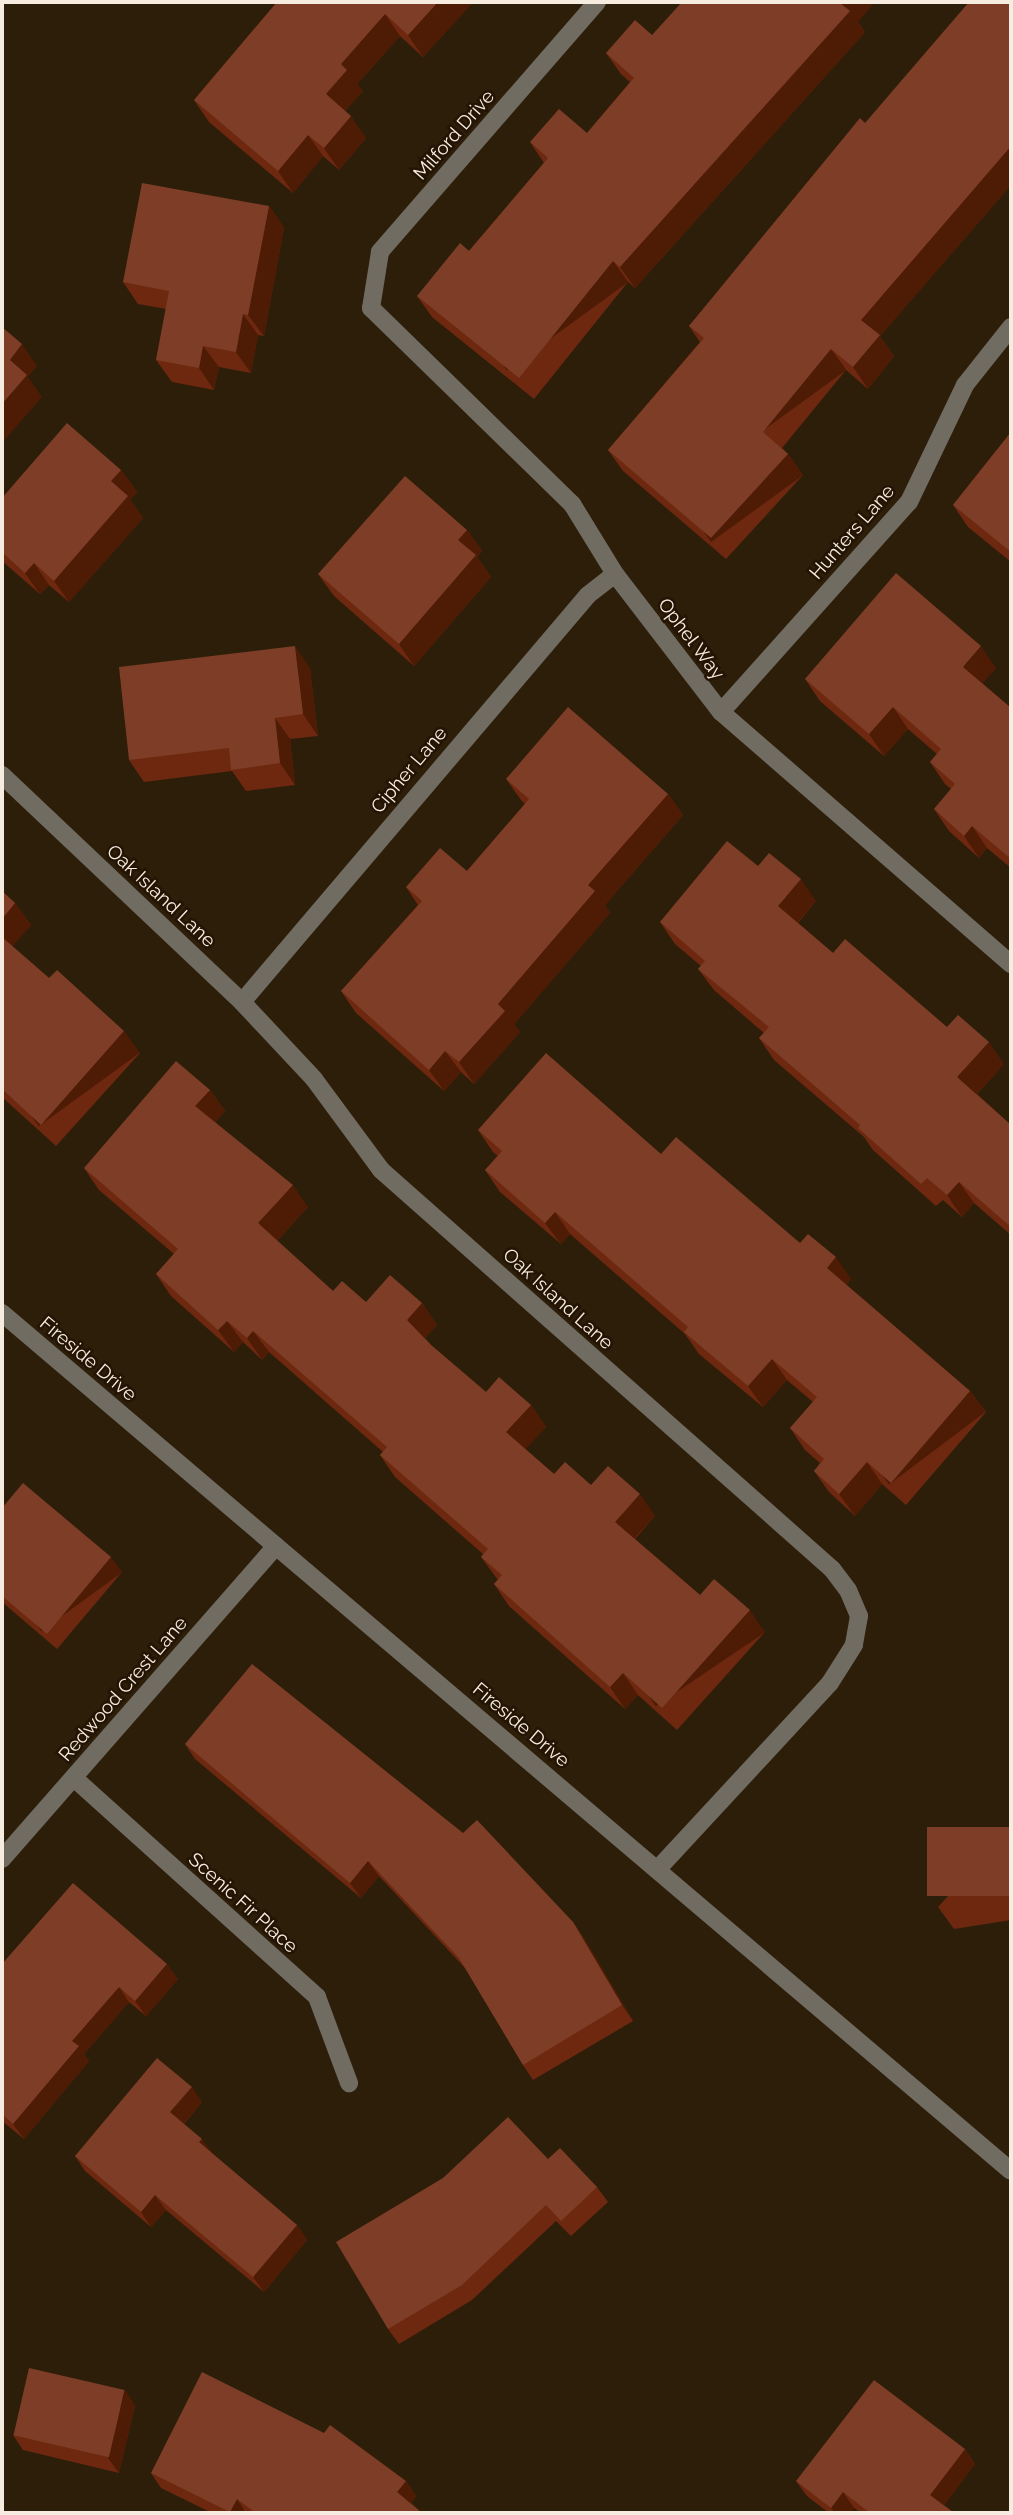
<!DOCTYPE html>
<html>
<head>
<meta charset="utf-8">
<style>
	body { margin:0 }
	#map { position:relative; width:1013px; height:2515px; overflow:hidden; background:#2d1e0a; font-family:Raleway,sans-serif }
	div>[style] { position:absolute }
	[style*='--x'] { left:calc(var(--x)*1px); top:calc(var(--y)*1px); width:calc(var(--w)*1px); rotate:calc(var(--a)*1deg) }
	.minor>* { height:18px; margin:-9px; padding:0 9px; transform-origin:9px; border-radius:9px; background:#716c61 }
	.wall>* { inset:0; background:#6e2810 }
	.shaded-wall>* { inset:0; background:#4e1b04; transform-origin:0 0 }
	.building>* { inset:0; background:#7d3d26; transform-origin:0 0 }
	span { translate:-50% -50%; white-space:nowrap; text-align:center; line-height:1.15; -webkit-text-stroke:5px #231403; paint-order:stroke }
	.street-label { font-size:19px; color:#f7ece0 }
	.frame { position:absolute; inset:0; border:4px solid #f7ece0; pointer-events:none }
</style>
</head>
<body>
<div id="map">
	<div class="minor">
		<i style="--x:597;--y:2;--w:331;--a:131"></i>
		<i style="--x:380;--y:252;--w:57;--a:99.1"></i>
		<i style="--x:371;--y:308;--w:281;--a:44.3"></i>
		<i style="--x:572;--y:504;--w:82;--a:58.4"></i>
		<i style="--x:615;--y:574;--w:174;--a:52.5"></i>
		<i style="--x:721;--y:712;--w:384;--a:41"></i>
		<i style="--x:721;--y:712;--w:282;--a:-48.2"></i>
		<i style="--x:909;--y:502;--w:130;--a:-64.4"></i>
		<i style="--x:965;--y:385;--w:74;--a:-51.6"></i>
		<i style="--x:2;--y:775;--w:330;--a:43.4"></i>
		<i style="--x:242;--y:1002;--w:105;--a:46.9"></i>
		<i style="--x:314;--y:1079;--w:113;--a:53.6"></i>
		<i style="--x:381;--y:1170;--w:602;--a:41.5"></i>
		<i style="--x:832;--y:1569;--w:26;--a:53"></i>
		<i style="--x:848;--y:1590;--w:28;--a:67"></i>
		<i style="--x:859;--y:1616;--w:29;--a:100"></i>
		<i style="--x:854;--y:1645;--w:45;--a:122.3"></i>
		<i style="--x:830;--y:1683;--w:253;--a:132.8"></i>
		<i style="--x:242;--y:1002;--w:534;--a:-49.63"></i>
		<i style="--x:588;--y:595;--w:34;--a:-38"></i>
		<i style="--x:2;--y:1313;--w:1324;--a:40.38"></i>
		<i style="--x:74;--y:1778;--w:327;--a:42"></i>
		<i style="--x:317;--y:1997;--w:92;--a:69.6"></i>
		<i style="--x:2;--y:1859;--w:416;--a:-48.8"></i>
	</div>
	<div class="wall">
		<i style="clip-path:polygon(277px 2px,473px 2px,423px 57px,400px 36px,357px 84px,363px 91px,345px 111px,366px 138px,339px 170px,323px 156px,293px 193px,209px 122px,194px 100px)"></i>
		<i style="clip-path:polygon(1011px 2px,1011px 185px,880px 336px,894px 356px,868px 389px,846px 370px,782px 448px,788px 454px,803px 475px,726px 559px,623px 471px,608px 450px,700px 342px,689px 326px,865px 123px)"></i>
		<i style="clip-path:polygon(858px 22px,865px 32px,635px 288px,628px 282px,534px 399px,432px 317px,417px 296px,469px 251px,544px 163px,530px 142px,587px 133px,630px 82px,621px 74px,606px 53px,652px 35px)"></i>
		<i style="clip-path:polygon(269px 206px,284px 228px,264px 336px,258px 335px,251px 373px,219px 367px,214px 390px,172px 382px,156px 360px,166px 309px,138px 304px,123px 282px)"></i>
		<i style="clip-path:polygon(1011px 432px,1011px 562px,968px 527px,953px 505px)"></i>
		<i style="clip-path:polygon(121px 470px,137px 492px,130px 499px,143px 518px,69px 602px,49px 585px,40px 594px,2px 561px,2px 498px)"></i>
		<i style="clip-path:polygon(467px 530px,482px 551px,477px 557px,491px 577px,414px 666px,334px 596px,318px 574px)"></i>
		<i style="clip-path:polygon(310px 668px,318px 736px,290px 739px,295px 785px,246px 791px,232px 771px,144px 782px,129px 760px)"></i>
		<i style="clip-path:polygon(996px 668px,982px 683px,1011px 708px,1011px 868px,987px 848px,979px 858px,949px 831px,934px 809px,951px 789px,945px 784px,930px 762px,937px 754px,908px 729px,884px 756px,820px 701px,805px 679px)"></i>
		<i style="clip-path:polygon(506px 779px,668px 794px,683px 815px,605px 905px,610px 913px,514px 1024px,520px 1032px,474px 1084px,461px 1072px,444px 1091px,356px 1013px,341px 991px,418px 905px,406px 887px,467px 871px,525px 804px,521px 800px)"></i>
		<i style="clip-path:polygon(758px 866px,816px 901px,798px 923px,833px 953px,1004px 1064px,977px 1094px,1011px 1125px,1011px 1235px,974px 1203px,962px 1217px,943px 1200px,936px 1206px,873px 1150px,864px 1137px,774px 1060px,759px 1038px,764px 1033px,714px 990px,698px 969px,701px 966px,675px 944px,660px 922px)"></i>
		<i style="clip-path:polygon(2px 891px,15px 903px,31px 925px,12px 946px,49px 978px,140px 1053px,56px 1146px,2px 1097px)"></i>
		<i style="clip-path:polygon(210px 1090px,225px 1111px,215px 1122px,308px 1207px,277px 1241px,333px 1291px,366px 1302px,422px 1303px,437px 1325px,425px 1338px,431px 1345px,486px 1392px,531px 1405px,546px 1427px,525px 1449px,554px 1474px,591px 1485px,655px 1516px,635px 1539px,700px 1595px,765px 1632px,677px 1730px,638px 1695px,625px 1709px,509px 1606px,494px 1584px,498px 1580px,481px 1557px,483px 1554px,395px 1477px,380px 1455px,383px 1452px,269px 1352px,262px 1360px,243px 1342px,234px 1352px,171px 1296px,156px 1274px,174px 1254px,99px 1190px,84px 1168px)"></i>
		<i style="clip-path:polygon(478px 1130px,661px 1154px,800px 1243px,851px 1279px,846px 1285px,970px 1391px,986px 1412px,906px 1505px,882px 1484px,855px 1516px,829px 1492px,814px 1471px,820px 1463px,805px 1450px,790px 1428px,813px 1402px,787px 1380px,763px 1407px,699px 1354px,685px 1334px,570px 1234px,561px 1244px,500px 1192px,485px 1170px,498px 1156px,493px 1152px)"></i>
		<i style="clip-path:polygon(2px 1508px,122px 1572px,57px 1649px,2px 1602px)"></i>
		<i style="clip-path:polygon(185px 1744px,573px 1922px,584px 1938px,633px 2021px,533px 2080px,523px 2065px,465px 1968px,379px 1876px,361px 1898px,195px 1759px)"></i>
		<i style="clip-path:polygon(1011px 1827px,1011px 1920px,954px 1929px,938px 1907px)"></i>
		<i style="clip-path:polygon(2px 1964px,178px 1979px,146px 2016px,129px 2002px,84px 2054px,89px 2061px,24px 2139px,2px 2121px)"></i>
		<i style="clip-path:polygon(202px 2102px,184px 2124px,212px 2154px,297px 2225px,307px 2240px,264px 2292px,166px 2210px,151px 2227px,85px 2171px,75px 2156px)"></i>
		<i style="clip-path:polygon(548px 2159px,597px 2187px,608px 2202px,571px 2236px,556px 2221px,472px 2300px,399px 2344px,388px 2329px)"></i>
		<i style="clip-path:polygon(135px 2405px,119px 2473px,23px 2450px,13px 2435px)"></i>
		<i style="clip-path:polygon(965px 2449px,975px 2464px,944px 2505px,954px 2513px,861px 2513px,854px 2508px,849px 2513px,829px 2513px,807px 2496px,796px 2481px)"></i>
		<i style="clip-path:polygon(151px 2473px,406px 2481px,416px 2496px,411px 2503px,422px 2513px,212px 2513px,161px 2488px)"></i>
	</div>
	<div class="shaded-wall">
		<i style="clip-path:polygon(438px 2px,473px 2px,423px 57px,408px 35px)"></i>
		<i style="clip-path:polygon(841px 2px,875px 2px,858px 22px,865px 32px,635px 288px,620px 267px)"></i>
		<i style="clip-path:polygon(385px 14px,400px 36px,357px 84px,363px 91px,341px 116px,326px 94px,341px 64px)"></i>
		<i style="clip-path:polygon(351px 116px,366px 138px,339px 170px,324px 148px)"></i>
		<i style="clip-path:polygon(308px 135px,323px 156px,293px 193px,278px 171px)"></i>
		<i style="clip-path:polygon(1011px 146px,1011px 185px,880px 336px,894px 356px,868px 389px,853px 367px,861px 320px)"></i>
		<i style="clip-path:polygon(269px 206px,284px 228px,264px 336px,248px 315px)"></i>
		<i style="left:613px;top:261px;width:26px;height:150px;rotate:54deg"></i>
		<i style="clip-path:polygon(243px 314px,258px 335px,251px 373px,236px 352px)"></i>
		<i style="clip-path:polygon(22px 344px,37px 366px,28px 377px,42px 397px,2px 443px,2px 404px,10px 360px)"></i>
		<i style="clip-path:polygon(203px 346px,219px 367px,214px 390px,199px 368px)"></i>
		<i style="left:831px;top:349px;width:26px;height:107px;rotate:54deg"></i>
		<i style="left:788px;top:454px;width:26px;height:114px;rotate:54deg"></i>
		<i style="clip-path:polygon(121px 470px,137px 492px,130px 499px,143px 518px,69px 602px,54px 581px,111px 481px)"></i>
		<i style="clip-path:polygon(467px 530px,482px 551px,477px 557px,491px 577px,414px 666px,399px 644px,458px 540px)"></i>
		<i style="clip-path:polygon(34px 563px,49px 585px,40px 594px,25px 573px)"></i>
		<i style="clip-path:polygon(295px 646px,310px 668px,318px 736px,303px 714px)"></i>
		<i style="clip-path:polygon(981px 646px,996px 668px,978px 688px,963px 667px)"></i>
		<i style="clip-path:polygon(893px 707px,908px 729px,884px 756px,869px 734px)"></i>
		<i style="clip-path:polygon(275px 718px,290px 739px,295px 785px,280px 763px)"></i>
		<i style="clip-path:polygon(668px 794px,683px 815px,605px 905px,610px 913px,514px 1024px,520px 1032px,474px 1084px,459px 1062px,498px 1004px,588px 885px)"></i>
		<i style="clip-path:polygon(972px 826px,987px 848px,979px 858px,964px 836px)"></i>
		<i style="clip-path:polygon(801px 879px,816px 901px,793px 928px,778px 906px)"></i>
		<i style="clip-path:polygon(15px 903px,31px 925px,8px 951px,2px 942px,2px 919px)"></i>
		<i style="left:124px;top:1031px;width:27px;height:125px;rotate:54deg"></i>
		<i style="clip-path:polygon(989px 1042px,1004px 1064px,972px 1099px,957px 1077px)"></i>
		<i style="clip-path:polygon(445px 1051px,461px 1072px,444px 1091px,429px 1070px)"></i>
		<i style="clip-path:polygon(210px 1090px,225px 1111px,210px 1128px,195px 1106px)"></i>
		<i style="clip-path:polygon(959px 1182px,974px 1203px,962px 1217px,947px 1195px)"></i>
		<i style="clip-path:polygon(293px 1185px,308px 1207px,273px 1245px,258px 1223px)"></i>
		<i style="clip-path:polygon(555px 1212px,570px 1234px,561px 1244px,545px 1223px)"></i>
		<i style="clip-path:polygon(836px 1257px,851px 1279px,842px 1290px,827px 1268px)"></i>
		<i style="clip-path:polygon(422px 1303px,437px 1325px,422px 1341px,407px 1320px)"></i>
		<i style="clip-path:polygon(227px 1321px,243px 1342px,234px 1352px,218px 1330px)"></i>
		<i style="clip-path:polygon(253px 1331px,269px 1352px,262px 1360px,247px 1338px)"></i>
		<i style="clip-path:polygon(772px 1359px,787px 1380px,763px 1407px,748px 1386px)"></i>
		<i style="left:970px;top:1391px;width:26px;height:121px;rotate:53deg"></i>
		<i style="clip-path:polygon(531px 1405px,546px 1427px,521px 1454px,506px 1432px)"></i>
		<i style="clip-path:polygon(867px 1462px,882px 1484px,855px 1516px,839px 1494px)"></i>
		<i style="clip-path:polygon(640px 1494px,655px 1516px,630px 1543px,615px 1522px)"></i>
		<i style="left:111px;top:1557px;width:19px;height:100px;rotate:54deg"></i>
		<i style="left:750px;top:1610px;width:27px;height:132px;rotate:56deg"></i>
		<i style="clip-path:polygon(623px 1673px,638px 1695px,625px 1709px,610px 1687px)"></i>
		<i style="clip-path:polygon(368px 1861px,379px 1876px,361px 1898px,350px 1883px)"></i>
		<i style="clip-path:polygon(573px 1922px,584px 1938px,633px 2021px,622px 2005px)"></i>
		<i style="clip-path:polygon(167px 1964px,178px 1979px,146px 2016px,135px 2001px)"></i>
		<i style="clip-path:polygon(119px 1987px,129px 2002px,84px 2054px,89px 2061px,24px 2139px,13px 2124px,72px 2041px)"></i>
		<i style="clip-path:polygon(192px 2087px,202px 2102px,181px 2127px,170px 2112px)"></i>
		<i style="clip-path:polygon(202px 2139px,213px 2154px,199px 2142px)"></i>
		<i style="clip-path:polygon(155px 2195px,166px 2210px,151px 2227px,141px 2212px)"></i>
		<i style="clip-path:polygon(297px 2225px,307px 2240px,264px 2292px,253px 2277px)"></i>
		<i style="clip-path:polygon(125px 2390px,135px 2405px,119px 2473px,108px 2458px)"></i>
		<i style="clip-path:polygon(965px 2449px,975px 2464px,941px 2510px,930px 2495px)"></i>
		<i style="clip-path:polygon(406px 2481px,416px 2496px,408px 2507px,397px 2492px)"></i>
		<i style="clip-path:polygon(843px 2492px,854px 2508px,849px 2513px,835px 2513px,831px 2508px)"></i>
		<i style="clip-path:polygon(237px 2499px,246px 2513px,230px 2512px)"></i>
	</div>
	<div class="building">
		<i style="clip-path:polygon(277px 2px,438px 2px,408px 35px,385px 14px,341px 64px,347px 70px,326px 94px,351px 116px,324px 148px,308px 135px,278px 171px,194px 100px)"></i>
		<i style="clip-path:polygon(682px 2px,841px 2px,840px 3px,850px 11px,620px 267px,613px 261px,519px 378px,417px 296px,460px 243px,469px 251px,548px 158px,530px 142px,559px 109px,587px 133px,634px 78px,606px 53px,635px 20px,652px 35px)"></i>
		<i style="clip-path:polygon(969px 2px,1011px 2px,1011px 146px,861px 320px,880px 335px,853px 367px,831px 349px,763px 432px,788px 454px,711px 538px,608px 450px,704px 338px,689px 326px,860px 118px,865px 123px)"></i>
		<i style="clip-path:polygon(142px 183px,269px 206px,248px 315px,243px 314px,236px 352px,203px 346px,199px 368px,156px 360px,169px 291px,123px 282px)"></i>
		<i style="clip-path:polygon(2px 327px,22px 344px,10px 360px,27px 375px,2px 404px)"></i>
		<i style="clip-path:polygon(67px 423px,121px 470px,111px 481px,128px 496px,54px 581px,34px 563px,25px 573px,2px 552px,2px 498px)"></i>
		<i style="clip-path:polygon(1011px 432px,1011px 552px,953px 505px)"></i>
		<i style="clip-path:polygon(405px 476px,467px 530px,458px 540px,476px 555px,399px 644px,318px 574px)"></i>
		<i style="clip-path:polygon(896px 573px,981px 646px,963px 667px,1011px 708px,1011px 859px,972px 826px,964px 836px,934px 809px,955px 784px,930px 762px,941px 749px,893px 707px,869px 734px,805px 679px)"></i>
		<i style="clip-path:polygon(295px 646px,303px 714px,275px 718px,280px 763px,231px 770px,229px 748px,129px 760px,119px 667px)"></i>
		<i style="clip-path:polygon(568px 707px,668px 794px,588px 885px,595px 891px,498px 1004px,505px 1011px,459px 1062px,445px 1051px,429px 1070px,341px 991px,422px 901px,406px 887px,440px 848px,467px 871px,529px 799px,506px 779px)"></i>
		<i style="clip-path:polygon(727px 841px,758px 866px,769px 853px,801px 879px,778px 906px,833px 953px,845px 939px,947px 1027px,958px 1015px,989px 1042px,957px 1077px,1011px 1125px,1011px 1227px,959px 1182px,947px 1195px,927px 1178px,921px 1184px,858px 1128px,860px 1125px,759px 1038px,769px 1027px,698px 969px,705px 961px,660px 922px)"></i>
		<i style="clip-path:polygon(2px 891px,15px 903px,2px 919px)"></i>
		<i style="clip-path:polygon(2px 937px,49px 978px,57px 970px,124px 1031px,41px 1125px,2px 1089px)"></i>
		<i style="clip-path:polygon(546px 1053px,661px 1154px,676px 1137px,800px 1243px,808px 1234px,836px 1257px,827px 1268px,970px 1391px,891px 1483px,867px 1462px,839px 1494px,814px 1471px,824px 1459px,790px 1428px,817px 1397px,772px 1359px,748px 1386px,684px 1332px,688px 1327px,555px 1212px,545px 1223px,485px 1170px,502px 1151px,478px 1130px)"></i>
		<i style="clip-path:polygon(176px 1061px,210px 1090px,195px 1106px,293px 1185px,258px 1223px,333px 1291px,342px 1281px,366px 1302px,390px 1275px,422px 1303px,407px 1320px,431px 1345px,486px 1392px,499px 1377px,531px 1405px,506px 1432px,554px 1474px,565px 1462px,591px 1485px,608px 1466px,640px 1494px,615px 1522px,700px 1595px,714px 1579px,750px 1610px,662px 1708px,623px 1673px,610px 1687px,494px 1584px,502px 1575px,481px 1557px,488px 1549px,380px 1455px,387px 1447px,253px 1331px,247px 1338px,227px 1321px,218px 1330px,156px 1274px,178px 1249px,84px 1168px)"></i>
		<i style="clip-path:polygon(23px 1483px,111px 1557px,47px 1634px,2px 1596px,2px 1508px)"></i>
		<i style="clip-path:polygon(252px 1664px,463px 1833px,477px 1820px,573px 1922px,622px 2005px,523px 2065px,459px 1958px,368px 1861px,350px 1883px,185px 1744px)"></i>
		<i style="left:1011px;top:1827px;width:69px;height:84px;rotate:90deg"></i>
		<i style="clip-path:polygon(73px 1883px,167px 1964px,135px 2001px,119px 1987px,72px 2041px,79px 2046px,13px 2124px,2px 2114px,2px 1964px)"></i>
		<i style="clip-path:polygon(157px 2058px,192px 2087px,170px 2112px,202px 2139px,199px 2142px,297px 2225px,253px 2277px,155px 2195px,141px 2212px,75px 2156px)"></i>
		<i style="clip-path:polygon(508px 2117px,548px 2159px,560px 2148px,597px 2187px,561px 2221px,546px 2205px,462px 2285px,388px 2329px,336px 2242px,443px 2178px)"></i>
		<i style="left:29px;top:2368px;width:98px;height:69px;rotate:13deg"></i>
		<i style="clip-path:polygon(202px 2372px,324px 2433px,330px 2425px,406px 2481px,397px 2492px,422px 2513px,256px 2513px,237px 2499px,230px 2512px,151px 2473px)"></i>
		<i style="clip-path:polygon(874px 2380px,965px 2449px,930px 2495px,954px 2513px,870px 2513px,843px 2492px,831px 2508px,796px 2481px)"></i>
	</div>
	<div class="street-label">
		<span style="left:454px;top:135px;rotate:-49deg">Milford Drive</span>
		<span style="left:852px;top:532px;rotate:-49deg">Hunters Lane</span>
		<span style="left:691px;top:639px;rotate:53deg">Ophel Way</span>
		<span style="left:409px;top:770px;rotate:-50deg">Cipher Lane</span>
		<span style="left:161px;top:896px;rotate:43deg">Oak Island Lane</span>
		<span style="left:558px;top:1299px;rotate:42deg">Oak Island Lane</span>
		<span style="left:88px;top:1359px;rotate:40deg">Fireside Drive</span>
		<span style="left:123px;top:1689px;rotate:-49deg">Redwood Crest Lane</span>
		<span style="left:521px;top:1725px;rotate:40deg">Fireside Drive</span>
		<span style="left:243px;top:1903px;rotate:42deg">Scenic Fir Place</span>
	</div>
	<div class="frame"></div>
</div>
</body>
</html>
